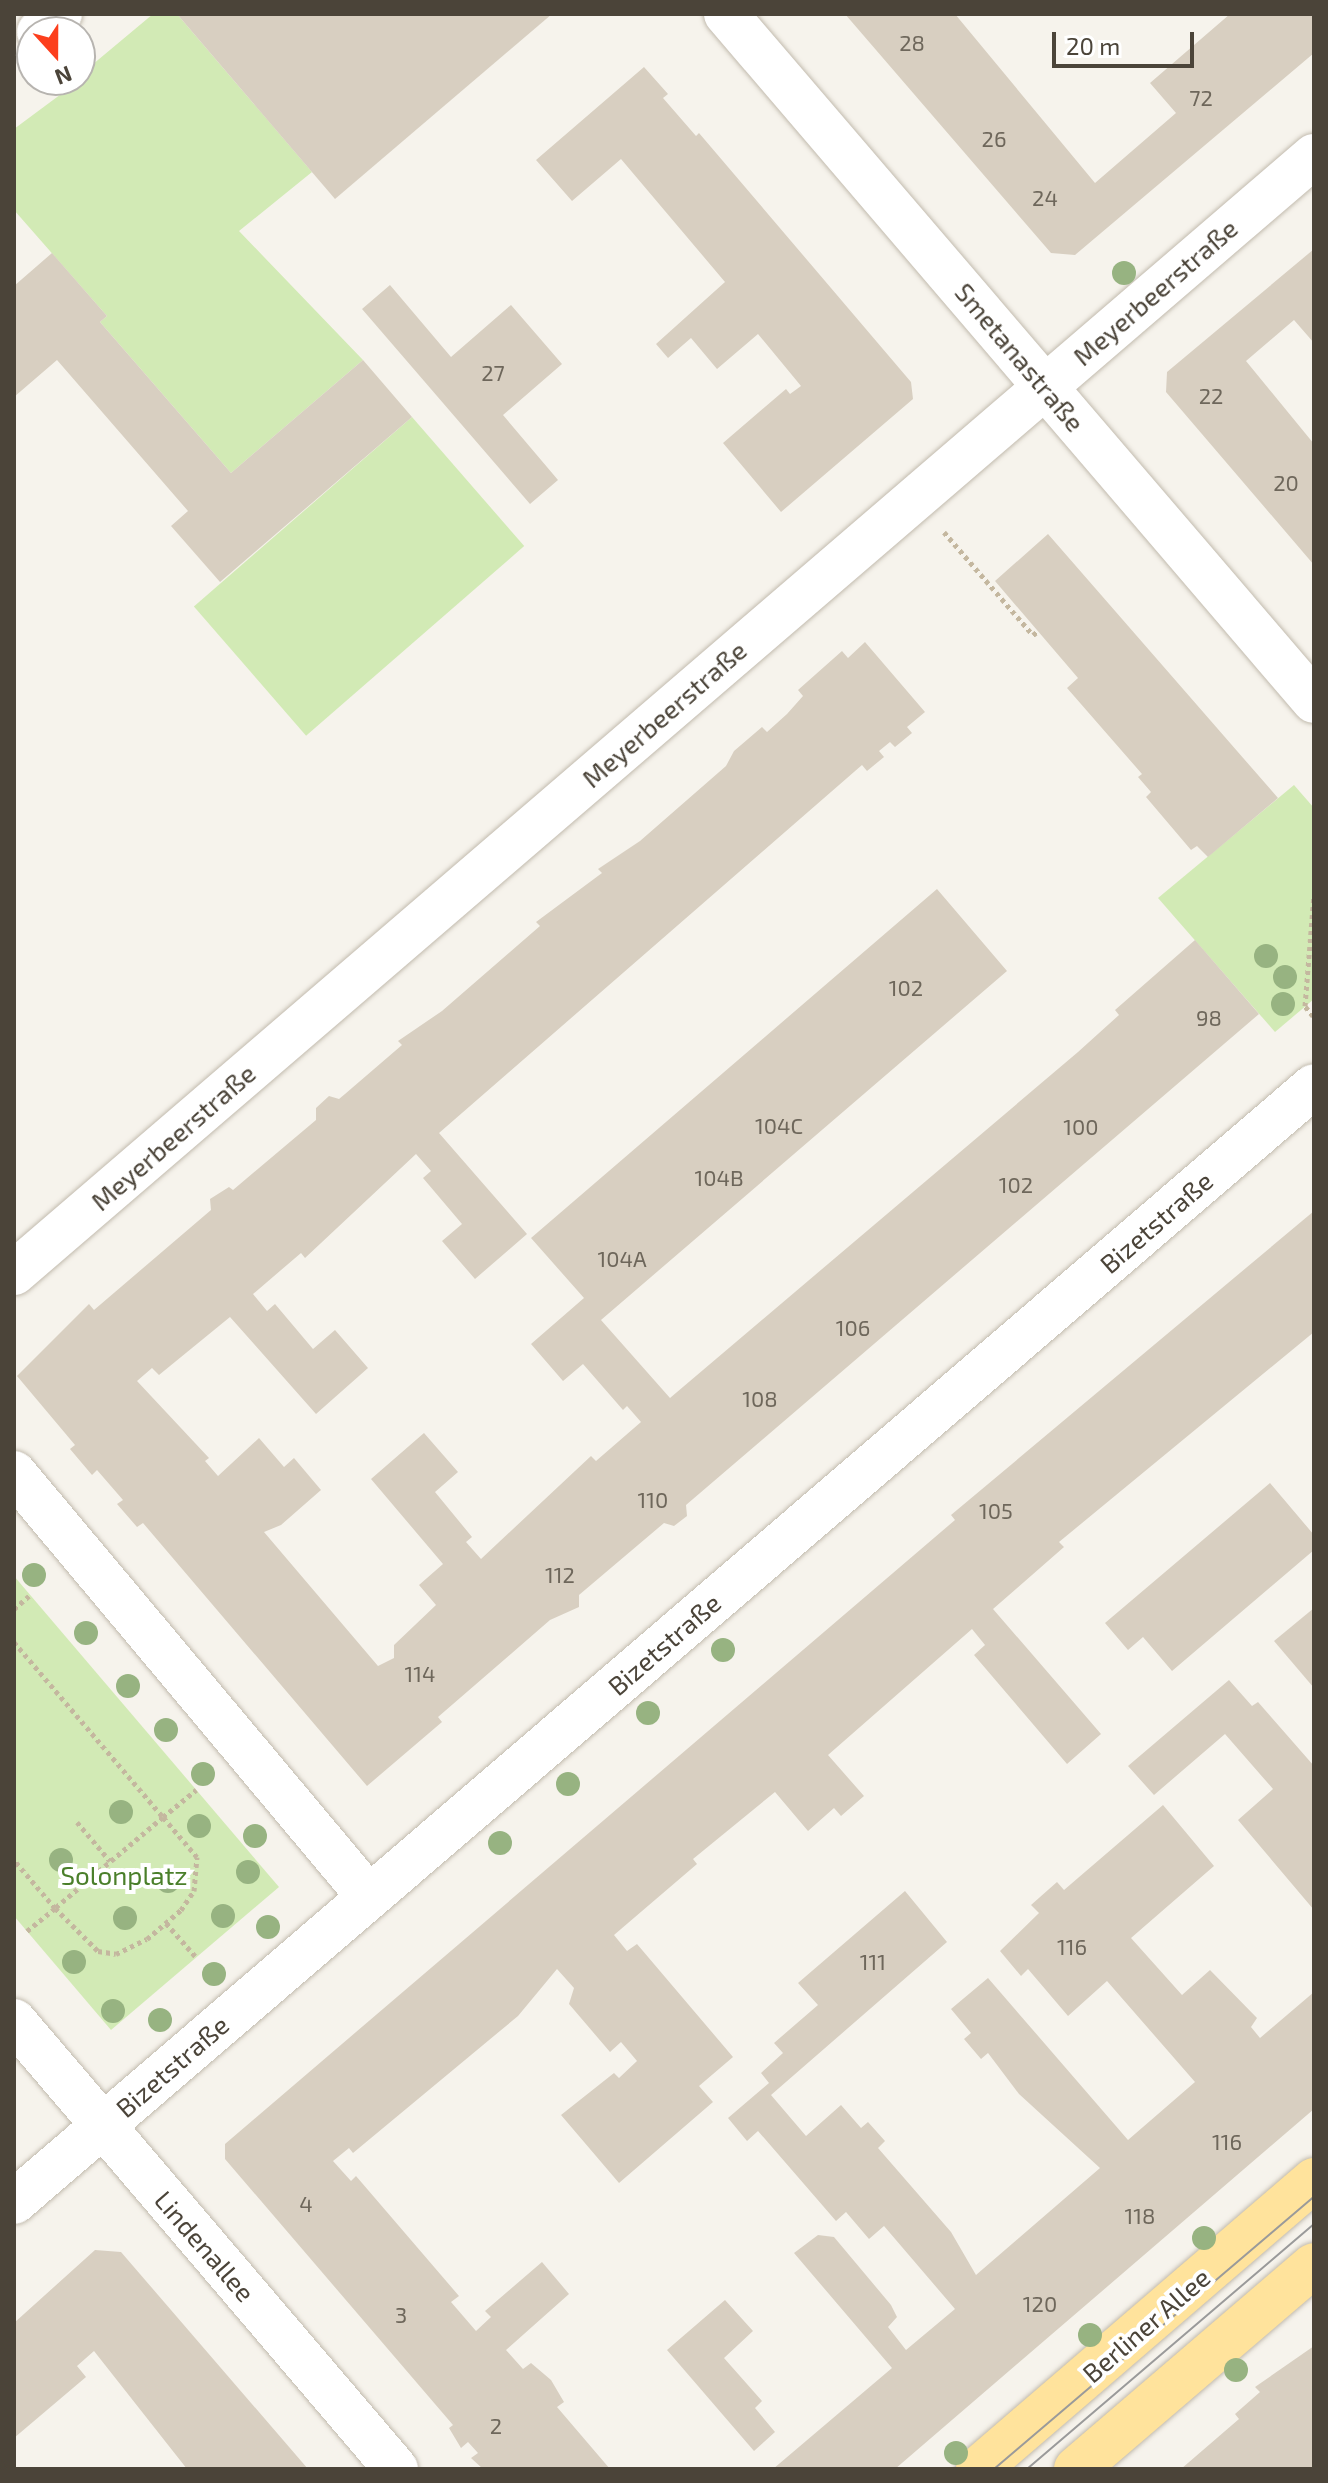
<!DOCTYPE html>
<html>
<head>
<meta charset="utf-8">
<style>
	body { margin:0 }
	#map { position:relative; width:1328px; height:2483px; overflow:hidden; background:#f6f3ec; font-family:"Exo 2",sans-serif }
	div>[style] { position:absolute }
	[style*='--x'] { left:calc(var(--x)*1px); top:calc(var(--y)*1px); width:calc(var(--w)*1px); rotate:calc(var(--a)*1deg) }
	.green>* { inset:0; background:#d2eab5; transform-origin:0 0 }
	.building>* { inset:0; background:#d8cfc1 }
	.path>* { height:5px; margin-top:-2.5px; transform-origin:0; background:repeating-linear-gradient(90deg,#c4b79f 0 4px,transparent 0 8px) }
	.roads { filter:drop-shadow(0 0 2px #c2bbae) drop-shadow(0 0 2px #c2bbae) }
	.street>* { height:44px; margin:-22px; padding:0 22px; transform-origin:22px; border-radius:22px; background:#fff }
	.primary>* { height:44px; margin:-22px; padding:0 22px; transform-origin:22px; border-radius:22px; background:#ffe39c }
	.tram>* { height:2px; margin:-1px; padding:0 1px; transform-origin:1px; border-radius:1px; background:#9a9a9a }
	.trees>* { width:24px; height:24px; margin:-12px; border-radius:50%; background:#97b381 }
	span { translate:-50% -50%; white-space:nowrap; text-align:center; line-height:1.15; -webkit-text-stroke:8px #fff; paint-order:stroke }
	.number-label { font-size:22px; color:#6e675b }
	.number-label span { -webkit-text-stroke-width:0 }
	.street-label { font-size:26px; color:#4b4439 }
	.park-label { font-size:26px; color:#4a7f2a }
	.frame { position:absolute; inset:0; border:16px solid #4b4439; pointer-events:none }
	.north { position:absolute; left:16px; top:16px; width:80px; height:80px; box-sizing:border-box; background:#fff; border:2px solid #b7b4b0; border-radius:50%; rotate:159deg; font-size:22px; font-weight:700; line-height:32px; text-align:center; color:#4b4439 }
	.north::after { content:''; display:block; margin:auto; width:28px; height:36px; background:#fc3f1d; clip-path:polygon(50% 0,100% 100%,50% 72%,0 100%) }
	.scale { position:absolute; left:1052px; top:32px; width:142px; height:36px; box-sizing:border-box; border:4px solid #4b4439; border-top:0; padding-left:10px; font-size:24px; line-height:28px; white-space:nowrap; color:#4b4439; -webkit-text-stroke:6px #fff; paint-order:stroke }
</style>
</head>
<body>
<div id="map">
	<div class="green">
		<i style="clip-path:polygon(153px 14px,177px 14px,312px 172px,239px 231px,363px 360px,231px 473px,100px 322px,107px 316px,14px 210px,14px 129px,80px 80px,80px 75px)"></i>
		<i style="left:412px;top:417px;width:171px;height:289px;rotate:49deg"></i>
		<i style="clip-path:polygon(1294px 785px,1314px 808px,1314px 999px,1275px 1032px,1158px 898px)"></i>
		<i style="clip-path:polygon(14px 1576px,279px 1887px,111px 2030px,14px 1916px)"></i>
	</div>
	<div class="building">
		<i style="clip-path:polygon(177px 14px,552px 14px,335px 199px)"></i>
		<i style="clip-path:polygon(845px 14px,955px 14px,1095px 183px,1176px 113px,1150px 83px,1230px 14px,1314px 14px,1314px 53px,1075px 255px,1051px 253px)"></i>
		<i style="clip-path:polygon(644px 67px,668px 94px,663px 98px,696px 136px,699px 133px,911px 382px,913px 399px,781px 512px,723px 443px,786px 389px,790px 394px,801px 386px,758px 334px,717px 369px,691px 338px,668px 358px,656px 344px,725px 282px,621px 159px,572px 201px,536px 160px)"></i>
		<i style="clip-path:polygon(1314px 249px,1314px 343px,1294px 320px,1246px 361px,1314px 444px,1314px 565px,1166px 392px,1167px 372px)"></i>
		<i style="clip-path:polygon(52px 253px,107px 316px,100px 322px,231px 473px,363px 360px,412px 417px,220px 582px,171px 526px,188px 511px,57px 360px,14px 397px,14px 286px)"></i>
		<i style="clip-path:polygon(390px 285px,451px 357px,511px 305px,562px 364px,503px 415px,558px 480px,530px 504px,362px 309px)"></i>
		<i style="clip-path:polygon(1048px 534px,1278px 798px,1208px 857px,1197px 846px,1191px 850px,1146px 797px,1151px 792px,1138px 777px,1142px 774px,1067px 688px,1078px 678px,995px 581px)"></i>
		<i style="clip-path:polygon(865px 642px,925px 712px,907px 727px,912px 733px,895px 747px,890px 742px,879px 751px,884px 757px,867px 771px,862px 765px,439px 1133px,527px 1234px,475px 1279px,442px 1241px,462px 1224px,423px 1178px,431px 1171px,416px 1154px,305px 1258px,301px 1253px,253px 1294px,267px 1311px,275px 1304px,313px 1349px,335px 1330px,368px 1368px,316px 1414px,230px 1317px,159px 1375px,152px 1368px,137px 1381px,209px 1458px,205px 1461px,218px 1476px,259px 1438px,284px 1467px,294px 1458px,321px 1490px,281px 1525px,264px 1532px,378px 1666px,394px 1658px,394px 1645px,436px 1605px,419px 1585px,443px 1564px,371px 1479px,424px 1433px,458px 1472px,435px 1492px,472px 1537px,466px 1542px,481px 1559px,591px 1456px,596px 1461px,641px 1422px,627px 1406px,623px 1410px,583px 1364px,563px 1381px,531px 1344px,584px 1298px,531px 1238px,937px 889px,1007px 971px,601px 1320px,670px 1398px,1078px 1052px,1119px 1015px,1115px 1010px,1195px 940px,1259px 1014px,686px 1505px,687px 1516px,674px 1526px,664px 1523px,579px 1595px,579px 1607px,550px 1620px,438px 1717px,442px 1722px,367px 1786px,143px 1523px,137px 1527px,117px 1504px,123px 1500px,97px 1470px,92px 1475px,70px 1449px,75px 1445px,17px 1376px,89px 1304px,94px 1310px,211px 1210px,210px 1199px,229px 1187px,233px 1190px,316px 1120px,316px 1108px,329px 1096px,339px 1099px,345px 1094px,402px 1045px,398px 1041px,442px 1011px,540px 926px,536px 922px,602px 873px,598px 869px,640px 841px,726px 766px,734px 751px,762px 727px,767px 732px,787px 714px,803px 696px,798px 690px,842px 651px,848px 658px)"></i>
		<i style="clip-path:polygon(1314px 1211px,1314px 1332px,1059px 1542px,1064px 1547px,993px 1609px,1101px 1734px,1067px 1764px,974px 1655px,985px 1645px,972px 1629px,828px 1755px,864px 1796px,841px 1816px,834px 1808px,808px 1831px,775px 1792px,693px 1859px,697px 1864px,614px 1935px,627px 1951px,637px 1944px,733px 2057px,699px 2086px,713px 2102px,619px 2183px,561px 2115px,614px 2073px,619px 2078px,637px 2061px,621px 2042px,610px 2052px,569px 2004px,574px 1988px,557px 1969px,518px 2016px,353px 2153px,349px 2148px,333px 2161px,351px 2181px,356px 2176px,459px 2296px,451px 2302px,476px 2331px,491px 2317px,485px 2311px,542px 2262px,569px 2294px,506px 2350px,523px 2369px,531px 2363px,551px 2380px,564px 2402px,557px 2407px,610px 2469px,483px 2469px,471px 2458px,478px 2453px,468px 2442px,461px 2448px,449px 2428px,453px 2425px,225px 2159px,225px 2144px,955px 1520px,951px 1515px)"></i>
		<i style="clip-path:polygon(1270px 1483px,1314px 1535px,1314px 1550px,1172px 1671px,1143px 1637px,1128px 1650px,1105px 1623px)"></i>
		<i style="clip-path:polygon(1314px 1608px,1314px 1688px,1274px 1641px)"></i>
		<i style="clip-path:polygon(1229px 1680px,1252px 1706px,1258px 1702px,1314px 1766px,1314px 1910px,1238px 1820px,1273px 1789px,1225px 1734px,1154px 1795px,1128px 1766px)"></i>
		<i style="clip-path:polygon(1163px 1805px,1214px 1866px,1131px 1938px,1182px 1995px,1210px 1970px,1257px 2018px,1251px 2027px,1260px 2038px,1314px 1992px,1314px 2109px,895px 2469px,773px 2469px,892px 2368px,794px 2253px,818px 2235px,834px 2237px,891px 2305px,897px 2317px,888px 2327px,906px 2350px,955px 2309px,884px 2226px,869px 2239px,846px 2212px,836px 2221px,758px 2131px,747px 2141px,728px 2118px,769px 2083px,761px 2073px,783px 2053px,774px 2043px,818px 2005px,798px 1983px,905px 1891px,947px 1942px,771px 2095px,806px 2136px,841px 2105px,861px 2128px,868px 2122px,885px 2141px,878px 2148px,951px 2232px,976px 2275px,1100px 2168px,1019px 2094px,988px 2053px,981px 2059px,964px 2039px,971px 2033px,951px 2009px,988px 1978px,1128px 2140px,1195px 2082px,1107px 1981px,1068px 2016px,1028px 1969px,1021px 1976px,1000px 1951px,1039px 1913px,1031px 1905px,1057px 1882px,1064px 1890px)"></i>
		<i style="clip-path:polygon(95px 2250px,121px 2252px,308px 2469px,187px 2469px,94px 2351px,77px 2366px,86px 2377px,14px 2438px,14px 2323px)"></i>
		<i style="clip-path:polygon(725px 2300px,753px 2331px,724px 2358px,762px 2401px,755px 2408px,775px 2432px,754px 2451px,667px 2350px)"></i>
		<i style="clip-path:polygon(1314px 2346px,1314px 2469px,1181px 2469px,1239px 2419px,1235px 2414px,1260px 2392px,1255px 2387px)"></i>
	</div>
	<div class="path">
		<i style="--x:944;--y:532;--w:136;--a:49.2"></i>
		<i style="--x:1033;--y:635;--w:6;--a:-39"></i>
		<i style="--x:1313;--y:1016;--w:13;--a:-129"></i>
		<i style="--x:1305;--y:1006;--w:111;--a:-85.4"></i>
		<i style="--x:14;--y:1609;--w:21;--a:-41"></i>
		<i style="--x:14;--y:1642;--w:230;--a:49.6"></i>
		<i style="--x:163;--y:1817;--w:141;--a:139.9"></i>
		<i style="--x:55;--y:1908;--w:63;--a:-130.5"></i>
		<i style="--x:77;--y:1822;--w:51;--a:49.8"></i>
		<i style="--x:166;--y:1923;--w:45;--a:48.6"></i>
		<i style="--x:27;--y:1931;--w:36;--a:-39"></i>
		<i style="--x:55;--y:1908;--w:61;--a:45"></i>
		<i style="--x:98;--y:1951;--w:18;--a:9"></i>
		<i style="--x:116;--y:1954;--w:34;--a:-26"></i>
		<i style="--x:147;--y:1939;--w:45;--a:-40.5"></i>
		<i style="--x:181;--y:1910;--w:23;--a:-56"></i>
		<i style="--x:194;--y:1891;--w:34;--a:-85"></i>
		<i style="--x:197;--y:1857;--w:52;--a:-130.4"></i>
		<i style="--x:163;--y:1817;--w:43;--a:-39.3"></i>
	</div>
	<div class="roads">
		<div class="street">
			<i style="--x:726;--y:14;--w:904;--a:49.44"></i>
			<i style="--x:39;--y:32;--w:28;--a:-41"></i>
			<i style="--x:14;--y:1273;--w:1714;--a:-40.67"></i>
			<i style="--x:14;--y:1473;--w:553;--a:50.06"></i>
			<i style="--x:14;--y:2021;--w:589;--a:49.55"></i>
			<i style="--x:14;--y:2202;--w:1713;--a:-40.64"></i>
		</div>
		<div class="primary">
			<i style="--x:978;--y:2469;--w:443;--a:-40.7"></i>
			<i style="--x:1076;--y:2469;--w:313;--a:-40.6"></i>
		</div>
	</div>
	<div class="tram">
		<i style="--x:994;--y:2469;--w:420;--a:-40.4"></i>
		<i style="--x:1027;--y:2469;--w:377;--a:-40.5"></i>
	</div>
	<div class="trees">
		<i style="left:1124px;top:273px"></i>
		<i style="left:1266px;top:956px"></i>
		<i style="left:1285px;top:977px"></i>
		<i style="left:1283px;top:1004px"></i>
		<i style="left:34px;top:1575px"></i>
		<i style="left:86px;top:1633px"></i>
		<i style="left:723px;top:1650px"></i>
		<i style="left:128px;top:1686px"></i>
		<i style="left:648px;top:1713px"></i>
		<i style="left:166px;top:1730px"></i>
		<i style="left:203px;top:1774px"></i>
		<i style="left:568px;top:1784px"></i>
		<i style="left:121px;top:1812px"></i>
		<i style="left:199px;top:1826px"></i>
		<i style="left:255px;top:1836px"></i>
		<i style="left:500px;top:1843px"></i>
		<i style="left:61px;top:1860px"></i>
		<i style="left:248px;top:1872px"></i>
		<i style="left:168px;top:1881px"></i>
		<i style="left:223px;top:1916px"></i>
		<i style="left:125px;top:1918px"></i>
		<i style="left:268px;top:1927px"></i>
		<i style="left:74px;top:1962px"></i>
		<i style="left:214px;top:1974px"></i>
		<i style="left:113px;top:2011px"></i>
		<i style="left:160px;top:2020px"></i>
		<i style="left:1204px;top:2238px"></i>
		<i style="left:1090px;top:2335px"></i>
		<i style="left:1236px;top:2370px"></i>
		<i style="left:956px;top:2453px"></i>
	</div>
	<div class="number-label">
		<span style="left:912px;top:43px">28</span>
		<span style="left:1201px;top:98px">72</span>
		<span style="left:994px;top:139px">26</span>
		<span style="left:1045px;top:198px">24</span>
		<span style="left:493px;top:373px">27</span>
		<span style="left:1211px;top:396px">22</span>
		<span style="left:1286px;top:483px">20</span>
		<span style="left:906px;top:988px">102</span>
		<span style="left:1209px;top:1018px">98</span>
		<span style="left:779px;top:1126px">104C</span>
		<span style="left:1081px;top:1127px">100</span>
		<span style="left:719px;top:1178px">104B</span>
		<span style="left:1016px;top:1185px">102</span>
		<span style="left:622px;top:1259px">104A</span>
		<span style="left:853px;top:1328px">106</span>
		<span style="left:760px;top:1399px">108</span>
		<span style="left:653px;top:1500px">110</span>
		<span style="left:996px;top:1511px">105</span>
		<span style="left:560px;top:1575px">112</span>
		<span style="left:420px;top:1674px">114</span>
		<span style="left:1072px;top:1947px">116</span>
		<span style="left:873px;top:1962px">111</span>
		<span style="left:1227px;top:2142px">116</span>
		<span style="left:306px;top:2204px">4</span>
		<span style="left:1140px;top:2216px">118</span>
		<span style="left:1040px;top:2304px">120</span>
		<span style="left:401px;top:2315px">3</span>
		<span style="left:496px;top:2426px">2</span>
	</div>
	<div class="street-label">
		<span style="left:1155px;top:292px;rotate:-41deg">Meyerbeerstraße</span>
		<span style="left:1020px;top:357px;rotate:50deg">Smetanastraße</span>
		<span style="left:664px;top:714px;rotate:-41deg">Meyerbeerstraße</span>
		<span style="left:173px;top:1137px;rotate:-41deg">Meyerbeerstraße</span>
		<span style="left:1156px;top:1222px;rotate:-41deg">Bizetstraße</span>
		<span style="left:664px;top:1644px;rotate:-41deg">Bizetstraße</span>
		<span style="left:172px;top:2066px;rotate:-41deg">Bizetstraße</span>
		<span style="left:205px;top:2246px;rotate:49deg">Lindenallee</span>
		<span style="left:1146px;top:2325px;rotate:-41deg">Berliner Allee</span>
	</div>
	<div class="park-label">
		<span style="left:124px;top:1875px">Solonplatz</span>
	</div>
	<div class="frame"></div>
	<div class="north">N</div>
	<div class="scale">20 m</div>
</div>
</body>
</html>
